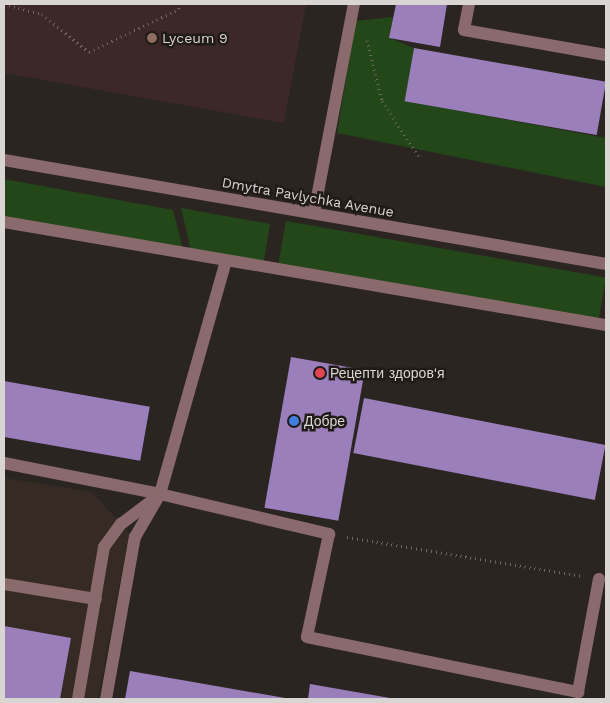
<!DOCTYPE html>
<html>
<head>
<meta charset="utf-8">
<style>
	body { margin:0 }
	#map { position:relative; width:610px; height:703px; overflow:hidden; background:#2b2522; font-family:"Work Sans",sans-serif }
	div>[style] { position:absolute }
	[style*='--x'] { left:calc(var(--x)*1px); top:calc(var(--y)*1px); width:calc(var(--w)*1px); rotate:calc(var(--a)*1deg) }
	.built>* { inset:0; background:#362b24 }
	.education>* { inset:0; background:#3c2827 }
	.green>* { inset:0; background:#234718; transform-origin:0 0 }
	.building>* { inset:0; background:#9b7fbb; transform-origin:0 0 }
	.path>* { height:3px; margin-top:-1.5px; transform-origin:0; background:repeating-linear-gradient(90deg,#6e6966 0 1px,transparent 0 5px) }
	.minor>* { height:12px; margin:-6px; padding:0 6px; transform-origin:6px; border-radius:6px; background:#8a6a6c }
	.dots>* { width:14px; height:14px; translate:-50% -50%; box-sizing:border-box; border:2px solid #211b18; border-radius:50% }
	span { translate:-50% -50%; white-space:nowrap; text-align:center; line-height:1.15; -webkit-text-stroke:5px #211b18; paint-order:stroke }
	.poi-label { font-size:14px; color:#d9d5d3 }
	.left { translate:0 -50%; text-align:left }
	.street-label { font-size:14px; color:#d9d5d3 }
	.frame { position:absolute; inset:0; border:5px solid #d9d5d3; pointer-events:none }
</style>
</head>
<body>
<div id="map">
	<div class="built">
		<i style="clip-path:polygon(4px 478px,92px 492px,129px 533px,98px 699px,4px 699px)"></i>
	</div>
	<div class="education">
		<i style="clip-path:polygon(4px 4px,306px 4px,284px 123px,4px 73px)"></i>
	</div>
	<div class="green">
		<i style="clip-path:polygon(393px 17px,390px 38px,414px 48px,405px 101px,606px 138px,606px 187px,337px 133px,356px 21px)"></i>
		<i style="clip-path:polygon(4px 179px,173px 210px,183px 249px,4px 217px)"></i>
		<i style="clip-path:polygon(181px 208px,270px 224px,263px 266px,191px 251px)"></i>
		<i style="left:286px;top:221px;width:325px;height:43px;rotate:10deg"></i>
	</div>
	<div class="building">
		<i style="clip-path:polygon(396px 4px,447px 4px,440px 47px,389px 38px)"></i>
		<i style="left:414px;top:48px;width:195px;height:54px;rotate:10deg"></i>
		<i style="left:291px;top:357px;width:75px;height:153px;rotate:10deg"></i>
		<i style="left:4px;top:381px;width:148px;height:55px;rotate:10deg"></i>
		<i style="left:364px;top:398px;width:246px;height:56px;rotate:11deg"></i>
		<i style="clip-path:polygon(4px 626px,71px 638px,60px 699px,4px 699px)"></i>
		<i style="clip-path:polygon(130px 671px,285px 698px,285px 699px,125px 699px)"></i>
		<i style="clip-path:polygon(310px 684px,390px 698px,390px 699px,308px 699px)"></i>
	</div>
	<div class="path">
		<i style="--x:4;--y:4;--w:39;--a:15"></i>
		<i style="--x:42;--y:14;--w:60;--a:39"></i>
		<i style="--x:89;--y:52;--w:100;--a:-25.5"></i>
		<i style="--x:179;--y:9;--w:5;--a:-90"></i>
		<i style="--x:367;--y:40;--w:63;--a:76.2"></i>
		<i style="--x:382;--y:101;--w:67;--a:56.5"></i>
		<i style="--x:347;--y:537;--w:238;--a:9.4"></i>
	</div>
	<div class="minor">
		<i style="--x:469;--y:4;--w:26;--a:101"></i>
		<i style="--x:464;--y:30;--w:144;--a:10"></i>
		<i style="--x:4;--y:160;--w:611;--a:9.8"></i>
		<i style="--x:314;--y:213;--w:213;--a:-79.2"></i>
		<i style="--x:4;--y:222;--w:611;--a:9.71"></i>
		<i style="--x:4;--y:463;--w:159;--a:11.2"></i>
		<i style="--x:160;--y:494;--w:174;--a:13.3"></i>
		<i style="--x:329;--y:534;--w:105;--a:102.1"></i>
		<i style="--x:307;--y:637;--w:277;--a:11.5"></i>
		<i style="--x:578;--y:692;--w:115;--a:-79.5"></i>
		<i style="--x:4;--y:584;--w:93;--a:9.3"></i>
		<i style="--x:78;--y:699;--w:154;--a:-80.3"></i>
		<i style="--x:104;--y:547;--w:29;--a:-54"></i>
		<i style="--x:121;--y:524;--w:41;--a:-37.1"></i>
		<i style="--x:106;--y:699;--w:165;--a:-79.9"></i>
		<i style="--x:135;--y:537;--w:50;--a:-59.8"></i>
		<i style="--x:160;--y:494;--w:243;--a:-74.2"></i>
	</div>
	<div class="dots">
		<i style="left:152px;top:38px;background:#8d6e63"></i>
		<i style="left:320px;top:373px;background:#e0444e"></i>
		<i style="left:294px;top:421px;background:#3f7fe0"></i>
	</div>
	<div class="poi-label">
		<span class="left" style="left:162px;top:38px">Lyceum 9</span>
		<span class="left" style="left:330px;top:373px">Рецепти здоров'я</span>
		<span class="left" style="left:304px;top:421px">Добре</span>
	</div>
	<div class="street-label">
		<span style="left:308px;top:197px;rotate:10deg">Dmytra Pavlychka Avenue</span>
	</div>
	<div class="frame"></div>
</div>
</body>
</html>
